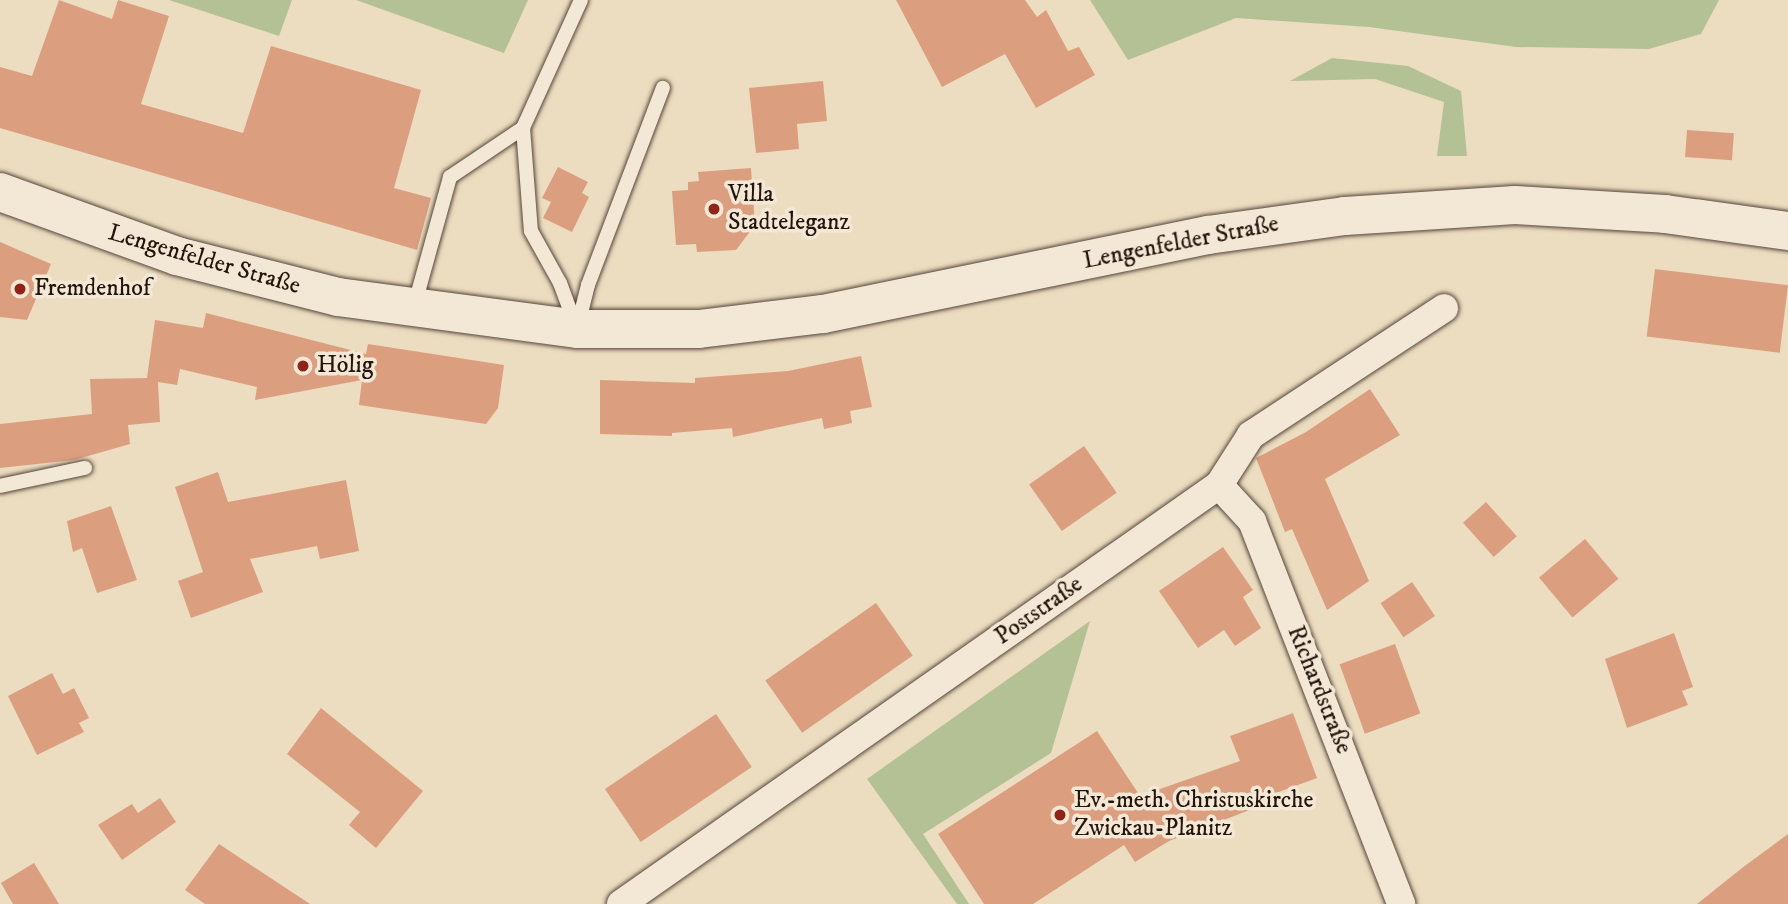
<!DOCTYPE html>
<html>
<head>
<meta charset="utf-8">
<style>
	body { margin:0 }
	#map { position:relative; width:1788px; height:904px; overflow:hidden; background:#ecdcc0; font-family:"IM FELL DW Pica",serif }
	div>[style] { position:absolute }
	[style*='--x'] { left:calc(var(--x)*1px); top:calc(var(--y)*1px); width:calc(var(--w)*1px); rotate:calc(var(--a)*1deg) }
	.green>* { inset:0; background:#b4c195 }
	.building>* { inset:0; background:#db9f80; transform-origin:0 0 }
	.roads { filter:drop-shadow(0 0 2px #554639) drop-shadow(0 0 2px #554639) }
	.service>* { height:14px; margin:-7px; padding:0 7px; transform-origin:7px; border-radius:7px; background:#f3e8d6 }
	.minor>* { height:28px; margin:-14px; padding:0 14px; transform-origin:14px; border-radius:14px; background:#f3e8d6 }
	.secondary>* { height:38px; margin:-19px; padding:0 19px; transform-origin:19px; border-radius:19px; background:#f3e8d6 }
	.dots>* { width:19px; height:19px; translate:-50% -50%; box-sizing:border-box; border:4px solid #f3e8d6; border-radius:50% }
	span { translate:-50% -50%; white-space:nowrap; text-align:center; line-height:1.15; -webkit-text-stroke:7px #f3e8d6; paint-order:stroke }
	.poi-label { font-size:24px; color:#23140c }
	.left { translate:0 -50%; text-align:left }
	.street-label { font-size:24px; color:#23140c }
</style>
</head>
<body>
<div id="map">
	<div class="green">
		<i style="clip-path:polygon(169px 0,292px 0,279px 36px)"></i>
		<i style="clip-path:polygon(356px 0,528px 0,504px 53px)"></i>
		<i style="clip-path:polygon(1090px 0,1719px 0,1701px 34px,1649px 49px,1516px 47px,1369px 27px,1236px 18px,1128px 60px)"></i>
		<i style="clip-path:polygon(1332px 58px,1408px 66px,1461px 91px,1467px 156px,1437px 156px,1444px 102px,1375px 79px,1290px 81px)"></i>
		<i style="clip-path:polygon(1090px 621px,1051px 753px,923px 834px,969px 904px,957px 904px,867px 779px)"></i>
	</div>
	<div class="building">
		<i style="clip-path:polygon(59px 0,112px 19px,118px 0,169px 16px,141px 104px,243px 133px,271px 46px,421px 90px,394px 188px,431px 198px,417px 250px,0 128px,0 67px,32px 76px)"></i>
		<i style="clip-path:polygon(896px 0,1025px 0,1037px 17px,1046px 10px,1068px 51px,1079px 47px,1095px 75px,1036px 108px,1005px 54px,942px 87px)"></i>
		<i style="clip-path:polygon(823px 81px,827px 121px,797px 124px,799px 149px,756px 153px,749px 88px)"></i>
		<i style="left:1687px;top:130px;width:47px;height:27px;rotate:4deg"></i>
		<i style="clip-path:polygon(558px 167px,588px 182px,582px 193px,589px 197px,572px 232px,543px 218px,551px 202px,542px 198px)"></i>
		<i style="clip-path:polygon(751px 168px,755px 225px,736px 250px,697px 252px,696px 244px,676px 245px,672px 191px,688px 190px,688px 182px,699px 181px,698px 172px)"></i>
		<i style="clip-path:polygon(0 242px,51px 264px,27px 320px,0 317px)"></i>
		<i style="left:1655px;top:269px;width:134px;height:68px;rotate:7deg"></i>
		<i style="clip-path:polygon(206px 313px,366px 354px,368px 344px,504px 365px,498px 408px,486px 424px,359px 405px,362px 380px,255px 400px,257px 387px,180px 369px,177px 385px,158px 382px,160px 422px,128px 425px,130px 444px,74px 460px,0 468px,0 424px,92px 414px,90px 379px,147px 378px,155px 320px,203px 328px)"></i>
		<i style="clip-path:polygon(861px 356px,872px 407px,850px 411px,852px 423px,824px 429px,822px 418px,733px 437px,732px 428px,672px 433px,672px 436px,600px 434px,600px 380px,695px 383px,695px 378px,788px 371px)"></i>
		<i style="clip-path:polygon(1370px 389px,1400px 435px,1325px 479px,1369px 581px,1327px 610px,1292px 529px,1285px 532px,1256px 458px,1306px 432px)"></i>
		<i style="left:1084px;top:446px;width:57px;height:67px;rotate:55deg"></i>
		<i style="clip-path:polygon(218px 472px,228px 502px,346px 480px,359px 551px,320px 559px,317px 546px,250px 559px,263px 592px,191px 618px,178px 581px,203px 572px,175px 487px)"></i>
		<i style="left:1486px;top:502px;width:46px;height:31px;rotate:48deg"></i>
		<i style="clip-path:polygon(111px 506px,137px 580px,97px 593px,82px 548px,73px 552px,67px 521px)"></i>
		<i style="left:1585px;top:539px;width:52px;height:60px;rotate:50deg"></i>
		<i style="clip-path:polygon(1223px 547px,1253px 590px,1243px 597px,1261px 628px,1235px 646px,1224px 630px,1198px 648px,1159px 591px)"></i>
		<i style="left:1412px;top:582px;width:41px;height:38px;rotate:56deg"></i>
		<i style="left:876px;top:603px;width:64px;height:135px;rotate:55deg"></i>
		<i style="clip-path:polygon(1674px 633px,1693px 687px,1682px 691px,1688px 705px,1627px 728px,1605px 659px)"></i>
		<i style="left:1395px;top:644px;width:74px;height:59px;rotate:70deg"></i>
		<i style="clip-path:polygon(52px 673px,63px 694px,74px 688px,89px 718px,79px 723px,84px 732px,37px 755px,8px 696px)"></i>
		<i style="clip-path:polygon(321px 708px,423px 791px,376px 848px,349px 825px,360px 812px,287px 754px)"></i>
		<i style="clip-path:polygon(1293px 713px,1317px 778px,1252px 802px,1255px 808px,1169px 841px,1135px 862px,1124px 845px,1033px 904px,984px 904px,938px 834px,1097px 731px,1140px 796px,1240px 761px,1230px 736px)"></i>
		<i style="left:716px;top:714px;width:64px;height:134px;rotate:56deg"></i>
		<i style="clip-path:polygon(160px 798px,176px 822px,122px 860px,98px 825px,132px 804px,138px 813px)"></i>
		<i style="clip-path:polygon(1788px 834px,1788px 904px,1697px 904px,1742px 868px)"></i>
		<i style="clip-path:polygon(219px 844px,310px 904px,205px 904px,185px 890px)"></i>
		<i style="clip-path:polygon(34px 863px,59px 904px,13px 904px,1px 883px)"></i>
	</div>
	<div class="roads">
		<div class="service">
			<i style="--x:581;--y:0;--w:141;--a:114.4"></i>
			<i style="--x:523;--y:128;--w:103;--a:85.6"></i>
			<i style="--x:531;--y:231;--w:60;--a:60.9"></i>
			<i style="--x:560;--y:283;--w:49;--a:69.7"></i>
			<i style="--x:577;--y:329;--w:45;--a:-76"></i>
			<i style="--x:588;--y:285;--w:211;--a:-69.2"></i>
			<i style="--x:414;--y:307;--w:135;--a:-74.5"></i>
			<i style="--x:450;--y:177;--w:88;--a:-33.9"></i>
			<i style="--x:0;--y:486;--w:87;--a:-12"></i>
		</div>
		<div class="minor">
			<i style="--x:1219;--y:485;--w:49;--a:47.5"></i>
			<i style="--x:1252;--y:521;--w:411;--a:68.7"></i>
			<i style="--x:621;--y:904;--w:730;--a:-35.02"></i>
			<i style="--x:1219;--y:485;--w:59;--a:-57.4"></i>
			<i style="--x:1251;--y:435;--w:231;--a:-33.3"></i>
		</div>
		<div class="secondary">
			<i style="--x:0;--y:192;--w:188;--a:19.9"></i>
			<i style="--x:177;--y:256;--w:166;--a:14.3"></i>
			<i style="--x:338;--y:297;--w:241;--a:7.6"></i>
			<i style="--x:577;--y:329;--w:122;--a:0"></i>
			<i style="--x:699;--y:329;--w:125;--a:-6.9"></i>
			<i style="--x:823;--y:314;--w:393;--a:-11.6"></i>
			<i style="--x:1208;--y:235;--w:138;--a:-7.9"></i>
			<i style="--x:1345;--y:216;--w:170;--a:-3.7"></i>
			<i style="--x:1515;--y:205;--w:150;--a:3.4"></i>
			<i style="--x:1665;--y:214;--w:124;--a:7.9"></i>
		</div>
	</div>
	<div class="dots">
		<i style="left:714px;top:209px;background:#8f2418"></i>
		<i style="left:20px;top:289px;background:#8f2418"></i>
		<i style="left:303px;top:366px;background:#8f2418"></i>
		<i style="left:1060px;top:815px;background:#8f2418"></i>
	</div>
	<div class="poi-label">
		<span class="left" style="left:728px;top:209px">Villa<br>Stadteleganz</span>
		<span class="left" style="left:34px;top:289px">Fremdenhof</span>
		<span class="left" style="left:317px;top:366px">Hölig</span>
		<span class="left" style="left:1074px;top:815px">Ev.-meth. Christuskirche<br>Zwickau-Planitz</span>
	</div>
	<div class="street-label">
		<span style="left:1181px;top:243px;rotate:-11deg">Lengenfelder Straße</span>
		<span style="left:204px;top:260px;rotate:16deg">Lengenfelder Straße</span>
		<span style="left:1039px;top:611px;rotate:-35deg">Poststraße</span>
		<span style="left:1319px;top:690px;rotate:68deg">Richardstraße</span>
	</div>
</div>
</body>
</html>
